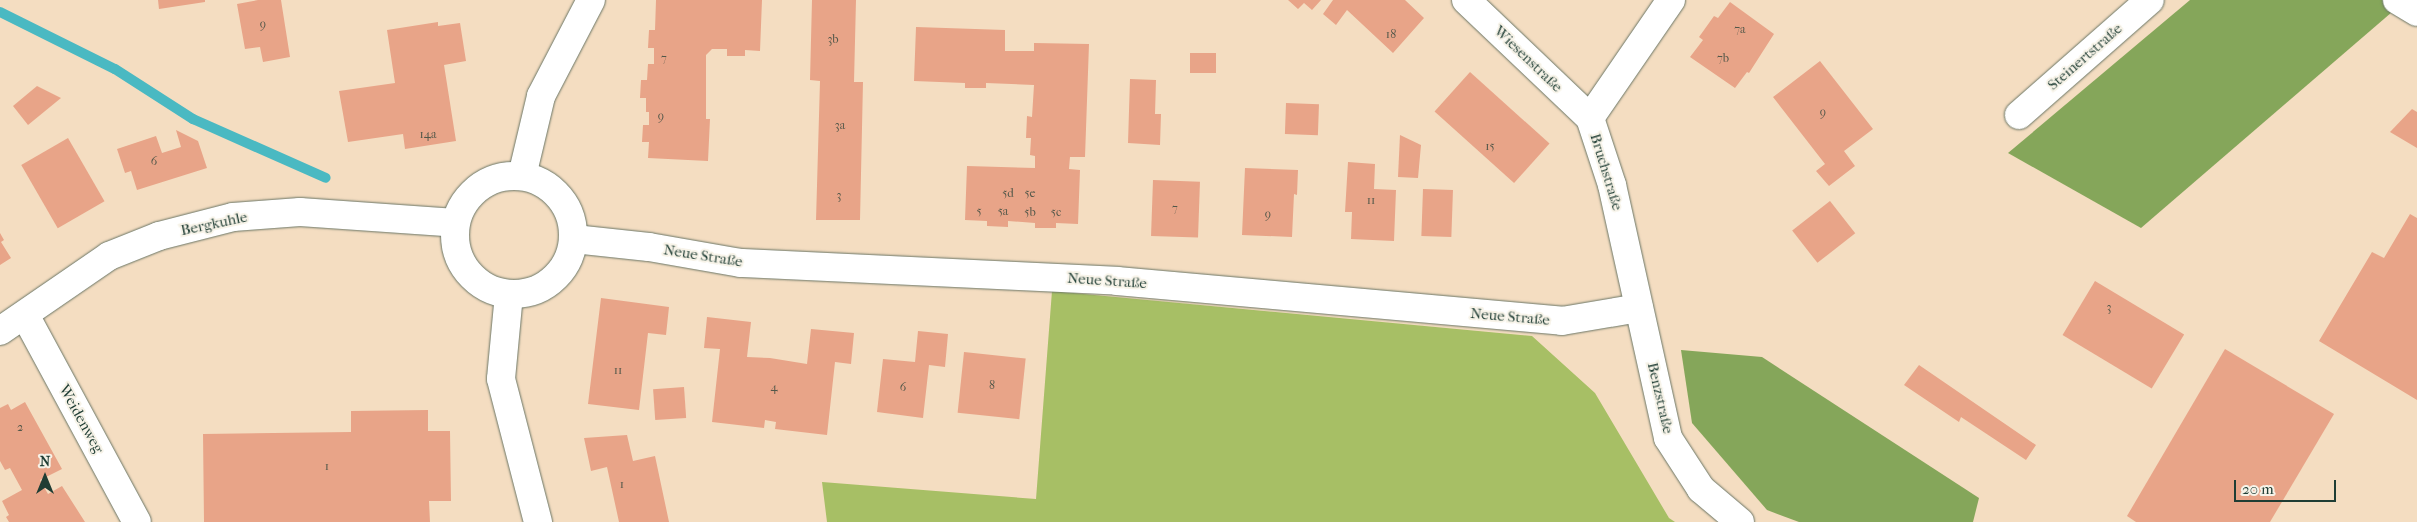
<!DOCTYPE html>
<html>
<head>
<meta charset="utf-8">
<style>
	body { margin:0 }
	#map { position:relative; width:2417px; height:522px; overflow:hidden; background:#f4ddc1; font-family:"IM FELL French Canon",serif }
	div>[style] { position:absolute }
	[style*='--x'] { left:calc(var(--x)*1px); top:calc(var(--y)*1px); width:calc(var(--w)*1px); rotate:calc(var(--a)*1deg) }
	.green>* { inset:0; background:#a7bf65 }
	.forest>* { inset:0; background:#85a65a }
	.stream>* { height:10px; margin:-5px; padding:0 5px; transform-origin:5px; border-radius:5px; background:#4ab9c2 }
	.building>* { inset:0; background:#e8a488; transform-origin:0 0 }
	.roads { filter:drop-shadow(0 0 1px #6a7565) drop-shadow(0 0 1px #6a7565) }
	.minor>* { height:28px; margin:-14px; padding:0 14px; transform-origin:14px; border-radius:14px; background:#fff }
	.minor>.ring { margin:-14px; padding:0; box-sizing:content-box; background:none; border:28px solid #fff; border-radius:50% }
	span { translate:-50% -50%; white-space:nowrap; text-align:center; line-height:1.15; -webkit-text-stroke:4px #f7f3e8; paint-order:stroke }
	.number-label { font-size:12px; color:#515749 }
	.number-label span { -webkit-text-stroke-width:0 }
	.street-label { font-size:15px; color:#1f3d34 }
	.north { position:absolute; left:20px; top:452px; width:50px; height:50px; -webkit-text-stroke:4px #f7f3e8; paint-order:stroke; rotate:0deg; font-size:14px; font-weight:700; line-height:20px; text-align:center; color:#1f3d34 }
	.north::after { content:''; display:block; margin:auto; width:18px; height:22px; background:#1f3d34; clip-path:polygon(50% 0,100% 100%,50% 72%,0 100%) }
	.scale { position:absolute; left:2234px; top:480px; width:102px; height:22px; box-sizing:border-box; border:2px solid #1f3d34; border-top:0; padding-left:6px; font-size:15px; line-height:18px; white-space:nowrap; color:#1f3d34; -webkit-text-stroke:4px #f7f3e8; paint-order:stroke }
</style>
</head>
<body>
<div id="map">
	<div class="green">
		<i style="clip-path:polygon(1052px 291px,1532px 336px,1595px 393px,1669px 518px,1675px 522px,827px 522px,822px 482px,1036px 499px)"></i>
	</div>
	<div class="forest">
		<i style="clip-path:polygon(2190px 0,2406px 0,2141px 228px,2008px 153px)"></i>
		<i style="clip-path:polygon(1681px 350px,1762px 357px,1979px 498px,1973px 522px,1799px 522px,1767px 510px,1692px 423px)"></i>
	</div>
	<div class="stream">
		<i style="--x:0;--y:12;--w:128;--a:26.4"></i>
		<i style="--x:115;--y:69;--w:93;--a:32.7"></i>
		<i style="--x:193;--y:119;--w:145;--a:23.9"></i>
	</div>
	<div class="building">
		<i style="clip-path:polygon(158px 0,205px 0,205px 2px,159px 9px)"></i>
		<i style="clip-path:polygon(258px 0,281px 0,290px 57px,263px 62px,260px 47px,245px 49px,237px 4px)"></i>
		<i style="clip-path:polygon(656px 0,762px 0,760px 51px,745px 50px,745px 56px,727px 56px,727px 49px,712px 49px,706px 55px,706px 119px,710px 119px,708px 161px,648px 158px,649px 142px,642px 142px,643px 125px,649px 125px,649px 112px,646px 112px,646px 98px,640px 98px,641px 80px,647px 80px,648px 64px,654px 64px,654px 48px,648px 48px,649px 30px,655px 30px)"></i>
		<i style="clip-path:polygon(812px 0,856px 0,854px 82px,863px 82px,860px 220px,816px 220px,820px 81px,810px 80px)"></i>
		<i style="clip-path:polygon(1288px 0,1321px 0,1312px 10px,1304px 3px,1298px 9px)"></i>
		<i style="clip-path:polygon(1333px 0,1405px 0,1424px 18px,1393px 53px,1347px 10px,1336px 25px,1323px 14px)"></i>
		<i style="clip-path:polygon(1730px 2px,1774px 34px,1749px 73px,1747px 72px,1735px 88px,1690px 57px,1703px 40px,1699px 37px,1714px 16px,1718px 18px)"></i>
		<i style="clip-path:polygon(438px 22px,438px 26px,460px 23px,466px 61px,444px 65px,456px 141px,405px 149px,403px 134px,348px 142px,339px 91px,395px 83px,387px 30px)"></i>
		<i style="clip-path:polygon(916px 27px,1005px 30px,1005px 51px,1034px 51px,1034px 43px,1089px 44px,1085px 157px,1070px 157px,1069px 169px,1080px 170px,1078px 224px,1056px 223px,1056px 228px,1035px 228px,1035px 223px,1008px 221px,1008px 227px,987px 226px,987px 221px,965px 220px,967px 166px,1035px 168px,1035px 156px,1030px 155px,1031px 138px,1026px 138px,1027px 116px,1032px 117px,1034px 85px,986px 83px,986px 88px,965px 88px,965px 83px,914px 81px)"></i>
		<i style="left:1216px;top:53px;width:20px;height:26px;rotate:90deg"></i>
		<i style="clip-path:polygon(1820px 61px,1873px 129px,1844px 151px,1855px 166px,1829px 186px,1816px 171px,1825px 164px,1773px 97px)"></i>
		<i style="left:1470px;top:72px;width:107px;height:53px;rotate:42deg"></i>
		<i style="clip-path:polygon(1130px 79px,1156px 80px,1155px 114px,1161px 114px,1160px 145px,1128px 143px)"></i>
		<i style="clip-path:polygon(37px 86px,61px 98px,28px 125px,13px 106px)"></i>
		<i style="left:1286px;top:103px;width:33px;height:31px;rotate:2deg"></i>
		<i style="clip-path:polygon(2412px 109px,2417px 112px,2417px 148px,2390px 132px)"></i>
		<i style="clip-path:polygon(176px 130px,198px 141px,207px 168px,137px 190px,131px 171px,125px 173px,117px 149px,156px 136px,162px 153px,181px 147px)"></i>
		<i style="clip-path:polygon(1400px 135px,1421px 145px,1418px 178px,1398px 177px)"></i>
		<i style="left:68px;top:138px;width:73px;height:54px;rotate:60deg"></i>
		<i style="clip-path:polygon(1348px 162px,1375px 164px,1374px 189px,1396px 190px,1394px 241px,1351px 239px,1352px 212px,1345px 212px)"></i>
		<i style="clip-path:polygon(1245px 168px,1298px 170px,1297px 195px,1294px 194px,1292px 237px,1242px 235px)"></i>
		<i style="left:1153px;top:180px;width:47px;height:56px;rotate:2deg"></i>
		<i style="left:1423px;top:189px;width:30px;height:47px;rotate:2deg"></i>
		<i style="left:1830px;top:201px;width:41px;height:48px;rotate:52deg"></i>
		<i style="clip-path:polygon(2410px 214px,2417px 218px,2417px 400px,2319px 341px,2372px 252px,2384px 258px)"></i>
		<i style="clip-path:polygon(0 233px,4px 240px,1px 242px,11px 258px,0 265px)"></i>
		<i style="left:2095px;top:281px;width:104px;height:63px;rotate:31deg"></i>
		<i style="clip-path:polygon(601px 298px,669px 307px,666px 335px,648px 333px,639px 410px,588px 404px)"></i>
		<i style="clip-path:polygon(707px 317px,751px 322px,747px 357px,770px 358px,807px 364px,811px 329px,854px 333px,851px 364px,835px 362px,827px 435px,775px 429px,776px 422px,765px 420px,764px 428px,712px 422px,720px 349px,704px 348px)"></i>
		<i style="clip-path:polygon(918px 331px,948px 334px,945px 367px,929px 365px,923px 418px,877px 412px,883px 359px,915px 362px)"></i>
		<i style="clip-path:polygon(2225px 349px,2334px 414px,2270px 522px,2136px 522px,2127px 516px)"></i>
		<i style="left:964px;top:352px;width:62px;height:61px;rotate:6deg"></i>
		<i style="clip-path:polygon(1919px 365px,2036px 445px,2026px 460px,1961px 417px,1959px 422px,1904px 385px)"></i>
		<i style="left:684px;top:387px;width:31px;height:31px;rotate:86deg"></i>
		<i style="clip-path:polygon(25px 402px,62px 469px,40px 480px,48px 494px,62px 486px,85px 522px,9px 522px,6px 517px,9px 515px,2px 501px,22px 490px,10px 468px,5px 470px,0 461px,0 408px,8px 404px,11px 410px)"></i>
		<i style="clip-path:polygon(428px 410px,428px 431px,450px 431px,451px 501px,429px 501px,430px 522px,204px 522px,203px 434px,351px 432px,351px 411px)"></i>
		<i style="clip-path:polygon(627px 435px,633px 461px,655px 456px,669px 522px,619px 522px,607px 467px,591px 471px,584px 438px)"></i>
	</div>
	<div class="roads">
		<div class="minor">
			<i style="--x:1466;--y:0;--w:171;--a:43.6"></i>
			<i style="--x:1671;--y:0;--w:143;--a:124.5"></i>
			<i style="--x:1590;--y:118;--w:71;--a:71.8"></i>
			<i style="--x:1612;--y:185;--w:259;--a:77.5"></i>
			<i style="--x:1668;--y:438;--w:61;--a:57.1"></i>
			<i style="--x:1701;--y:489;--w:51;--a:40.2"></i>
			<i style="--x:2397;--y:0;--w:23;--a:31"></i>
			<i style="--x:2019;--y:115;--w:174;--a:-41.3"></i>
			<i style="--x:522;--y:176;--w:82;--a:-76.6"></i>
			<i style="--x:541;--y:96;--w:108;--a:-62.5"></i>
			<i class="ring" style="left:455px;top:176px;width:90px;height:90px"></i>
			<i style="--x:574;--y:239;--w:75;--a:6.1"></i>
			<i style="--x:649;--y:247;--w:93;--a:9.9"></i>
			<i style="--x:741;--y:263;--w:376;--a:2.7"></i>
			<i style="--x:1117;--y:281;--w:447;--a:5.1"></i>
			<i style="--x:1562;--y:321;--w:78;--a:-9.6"></i>
			<i style="--x:509;--y:294;--w:85;--a:95.4"></i>
			<i style="--x:501;--y:379;--w:148;--a:75.5"></i>
			<i style="--x:25;--y:315;--w:235;--a:61.6"></i>
			<i style="--x:0;--y:331;--w:132;--a:-34.5"></i>
			<i style="--x:109;--y:256;--w:54;--a:-21.8"></i>
			<i style="--x:159;--y:236;--w:76;--a:-14.4"></i>
			<i style="--x:233;--y:217;--w:67;--a:-4.3"></i>
			<i style="--x:300;--y:212;--w:156;--a:4"></i>
		</div>
	</div>
	<div class="number-label">
		<span style="left:263px;top:25px">9</span>
		<span style="left:1740px;top:30px">7a</span>
		<span style="left:1391px;top:35px">18</span>
		<span style="left:833px;top:40px">3b</span>
		<span style="left:664px;top:59px">7</span>
		<span style="left:1723px;top:59px">7b</span>
		<span style="left:1823px;top:113px">9</span>
		<span style="left:661px;top:117px">9</span>
		<span style="left:840px;top:126px">3a</span>
		<span style="left:428px;top:135px">14a</span>
		<span style="left:1490px;top:147px">15</span>
		<span style="left:154px;top:162px">6</span>
		<span style="left:1008px;top:194px">5d</span>
		<span style="left:1030px;top:194px">5e</span>
		<span style="left:839px;top:196px">3</span>
		<span style="left:1371px;top:201px">11</span>
		<span style="left:1175px;top:209px">7</span>
		<span style="left:979px;top:212px">5</span>
		<span style="left:1003px;top:212px">5a</span>
		<span style="left:1030px;top:213px">5b</span>
		<span style="left:1056px;top:213px">5c</span>
		<span style="left:1268px;top:215px">9</span>
		<span style="left:2109px;top:308px">3</span>
		<span style="left:618px;top:371px">11</span>
		<span style="left:992px;top:386px">8</span>
		<span style="left:774px;top:388px">4</span>
		<span style="left:903px;top:388px">6</span>
		<span style="left:20px;top:428px">2</span>
		<span style="left:327px;top:467px">1</span>
		<span style="left:622px;top:485px">1</span>
	</div>
	<div class="street-label">
		<span style="left:2085px;top:57px;rotate:-41deg">Steinertstraße</span>
		<span style="left:1528px;top:59px;rotate:44deg">Wiesenstraße</span>
		<span style="left:1606px;top:172px;rotate:73deg">Bruchstraße</span>
		<span style="left:214px;top:224px;rotate:-12deg">Bergkuhle</span>
		<span style="left:703px;top:256px;rotate:9deg">Neue Straße</span>
		<span style="left:1107px;top:281px;rotate:4deg">Neue Straße</span>
		<span style="left:1510px;top:317px;rotate:5deg">Neue Straße</span>
		<span style="left:1660px;top:398px;rotate:77deg">Benzstraße</span>
		<span style="left:81px;top:419px;rotate:61deg">Weidenweg</span>
	</div>
	<div class="north">N</div>
	<div class="scale">20 m</div>
</div>
</body>
</html>
